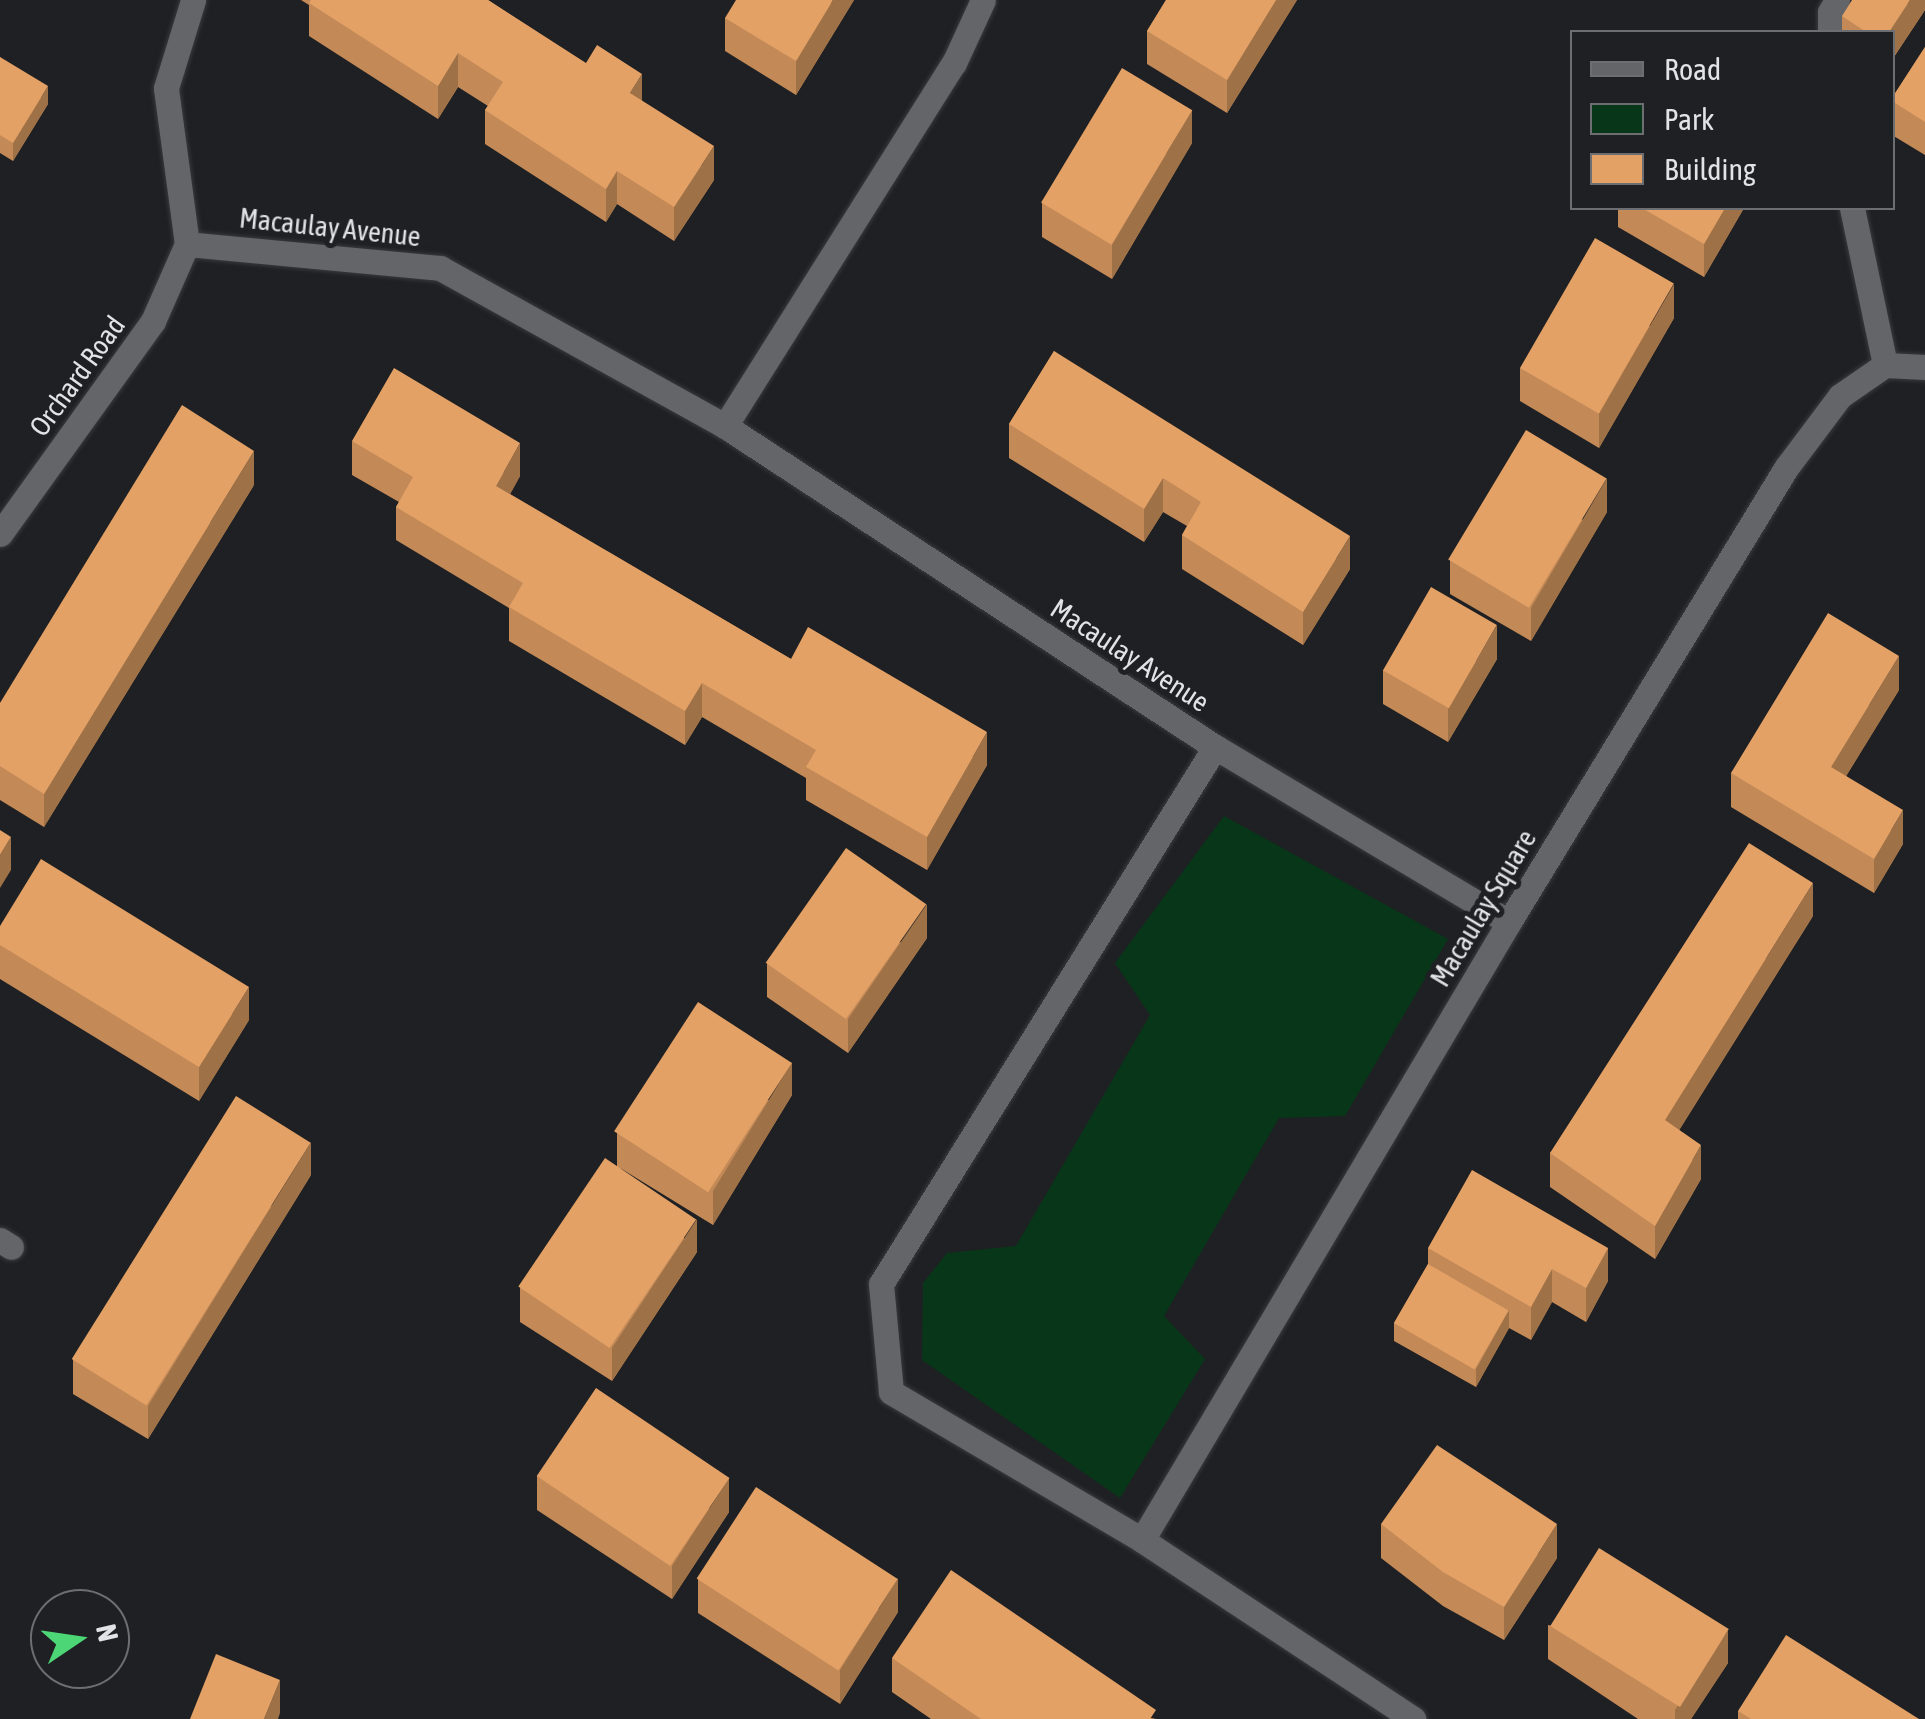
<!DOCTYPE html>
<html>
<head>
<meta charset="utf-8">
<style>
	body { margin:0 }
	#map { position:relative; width:1925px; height:1719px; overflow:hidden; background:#1f2023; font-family:"Asap Condensed",sans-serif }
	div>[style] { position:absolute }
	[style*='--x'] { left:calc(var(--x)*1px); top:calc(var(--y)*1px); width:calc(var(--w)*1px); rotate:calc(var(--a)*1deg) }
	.green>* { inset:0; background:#083619 }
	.roads { filter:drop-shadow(0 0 2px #393a3d) drop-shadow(0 0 2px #393a3d) }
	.lane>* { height:25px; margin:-12.5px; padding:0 12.5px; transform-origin:12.5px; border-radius:12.5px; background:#636568 }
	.street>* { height:25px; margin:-12.5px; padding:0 12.5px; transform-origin:12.5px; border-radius:12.5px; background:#636568 }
	.wall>* { inset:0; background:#c38a58 }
	.shaded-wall>* { inset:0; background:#9f7147 }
	.building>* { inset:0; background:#e3a166; transform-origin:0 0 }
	span { translate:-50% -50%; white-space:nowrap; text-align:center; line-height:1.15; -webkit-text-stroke:10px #1f2023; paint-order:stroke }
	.street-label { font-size:28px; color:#e2e3e5 }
	.legend { position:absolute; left:1570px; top:30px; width:325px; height:180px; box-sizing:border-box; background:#1f2023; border:2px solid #6d6e71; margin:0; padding:12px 18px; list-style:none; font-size:30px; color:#e2e3e5 }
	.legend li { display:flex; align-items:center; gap:20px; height:50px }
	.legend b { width:50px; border:2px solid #6d6e71 }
	.north { position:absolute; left:30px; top:1589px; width:100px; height:100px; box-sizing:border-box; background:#1f2023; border:2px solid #6d6e71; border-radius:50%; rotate:77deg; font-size:28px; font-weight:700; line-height:40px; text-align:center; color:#e2e3e5 }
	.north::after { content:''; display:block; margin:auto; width:35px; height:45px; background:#4dd676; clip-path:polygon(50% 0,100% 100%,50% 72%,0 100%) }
</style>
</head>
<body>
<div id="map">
	<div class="green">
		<i style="clip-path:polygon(1224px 816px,1448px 939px,1345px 1116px,1279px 1118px,1164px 1316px,1205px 1359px,1120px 1498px,922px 1360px,923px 1283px,947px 1253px,1016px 1246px,1150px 1015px,1115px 963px)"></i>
	</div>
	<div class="roads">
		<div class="lane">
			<i style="--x:1830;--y:32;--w:20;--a:-90"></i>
			<i style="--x:1830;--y:12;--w:14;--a:-60"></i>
			<i style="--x:1852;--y:208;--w:160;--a:78.1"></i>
		</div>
		<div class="street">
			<i style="--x:187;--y:244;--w:254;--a:5.4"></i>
			<i style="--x:440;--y:268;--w:326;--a:29"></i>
			<i style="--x:725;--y:426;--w:586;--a:33.23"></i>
			<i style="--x:1215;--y:747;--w:342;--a:30.8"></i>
			<i style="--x:187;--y:244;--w:157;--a:-97.7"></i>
			<i style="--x:166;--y:88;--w:92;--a:-72.9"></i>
			<i style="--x:725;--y:426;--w:429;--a:-57.8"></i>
			<i style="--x:954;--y:63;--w:69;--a:-65.3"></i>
			<i style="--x:0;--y:534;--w:262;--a:-54.3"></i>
			<i style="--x:153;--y:321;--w:84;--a:-66.2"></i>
			<i style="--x:1215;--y:747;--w:632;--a:121.88"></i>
			<i style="--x:881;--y:1284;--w:108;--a:84.7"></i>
			<i style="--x:891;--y:1392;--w:291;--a:30.5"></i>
			<i style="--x:1142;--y:1540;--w:325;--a:33.4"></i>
			<i style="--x:0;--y:1240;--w:13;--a:32"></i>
			<i style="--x:1142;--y:1540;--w:719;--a:-59.3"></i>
			<i style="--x:1509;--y:922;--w:532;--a:-58.61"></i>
			<i style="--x:1786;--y:468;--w:90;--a:-53.1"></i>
			<i style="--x:1840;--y:396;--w:55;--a:-34.6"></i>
			<i style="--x:1885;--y:365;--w:40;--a:2.9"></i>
		</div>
	</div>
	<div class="wall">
		<i style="clip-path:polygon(301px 0,488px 0,642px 101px,714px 180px,674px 241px,617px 204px,606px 222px,485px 144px,485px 110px,488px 106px,458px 87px,438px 119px,309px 36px,309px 5px)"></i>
		<i style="clip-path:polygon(854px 0,796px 95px,725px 51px,725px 18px)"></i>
		<i style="clip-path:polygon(1166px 0,1297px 0,1227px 113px,1147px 64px,1147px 31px)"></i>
		<i style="clip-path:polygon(1925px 0,1925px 10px,1892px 60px,1892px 32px,1842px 32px,1842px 16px)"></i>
		<i style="clip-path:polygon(1925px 47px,1925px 155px,1892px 135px,1892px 98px)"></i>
		<i style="clip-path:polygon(0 57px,48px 104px,13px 161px,0 153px)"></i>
		<i style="clip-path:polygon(1192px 143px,1112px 279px,1042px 237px,1042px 203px)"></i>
		<i style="clip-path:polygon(1618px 208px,1744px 208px,1704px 277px,1618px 227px)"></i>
		<i style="clip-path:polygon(1674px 318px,1599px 448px,1520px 401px,1520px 368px)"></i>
		<i style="clip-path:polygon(1054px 351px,1350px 569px,1303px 645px,1182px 569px,1182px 535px,1187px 526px,1163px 512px,1144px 542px,1009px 458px,1009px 424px)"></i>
		<i style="clip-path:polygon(352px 441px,520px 476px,510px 494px,791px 659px,987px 765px,927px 870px,806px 800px,806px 778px,702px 717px,685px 745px,509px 641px,509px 608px,396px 540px,396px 507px,399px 502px,352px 475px)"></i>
		<i style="clip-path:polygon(254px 485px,44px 827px,0 800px,0 703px)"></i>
		<i style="clip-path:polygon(1607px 512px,1531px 641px,1450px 594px,1450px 560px)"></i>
		<i style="clip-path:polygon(1497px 659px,1448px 742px,1383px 704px,1383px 670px)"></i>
		<i style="clip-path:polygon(1899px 690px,1846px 776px,1903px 844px,1874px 893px,1731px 807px,1731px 773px)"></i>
		<i style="clip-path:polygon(1813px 916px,1679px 1130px,1701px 1179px,1655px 1259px,1550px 1187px,1550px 1153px)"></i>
		<i style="clip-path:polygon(0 926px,249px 1020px,199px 1101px,0 979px)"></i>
		<i style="clip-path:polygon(927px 938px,848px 1053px,767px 997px,767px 964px)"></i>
		<i style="clip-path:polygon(792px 1095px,713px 1225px,620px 1168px,697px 1252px,612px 1381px,520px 1322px,520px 1288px,617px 1166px,617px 1133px)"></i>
		<i style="clip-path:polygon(311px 1175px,148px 1439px,73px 1394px,73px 1360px)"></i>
		<i style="clip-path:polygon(1428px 1248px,1608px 1248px,1608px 1281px,1586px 1322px,1552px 1302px,1531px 1340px,1509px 1328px,1476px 1387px,1394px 1341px,1394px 1323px,1428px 1264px)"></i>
		<i style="clip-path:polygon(537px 1476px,729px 1512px,672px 1599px,537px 1510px)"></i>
		<i style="clip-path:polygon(1381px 1524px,1557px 1558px,1504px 1640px,1443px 1606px,1381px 1558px)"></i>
		<i style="clip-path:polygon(698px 1579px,898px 1612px,840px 1704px,698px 1613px)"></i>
		<i style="clip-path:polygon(1548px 1625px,1728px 1663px,1691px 1719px,1638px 1719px,1548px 1659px)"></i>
		<i style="clip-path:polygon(892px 1658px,1156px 1719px,931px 1719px,892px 1692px)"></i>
		<i style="clip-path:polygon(1738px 1711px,1919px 1719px,1738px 1719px)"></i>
	</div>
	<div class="shaded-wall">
		<i style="clip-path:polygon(833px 0,854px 0,796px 95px,796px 61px)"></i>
		<i style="clip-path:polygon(1276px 0,1297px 0,1227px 113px,1227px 80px)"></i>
		<i style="clip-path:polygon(1910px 0,1925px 0,1925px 10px,1892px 60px,1892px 32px,1889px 32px)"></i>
		<i style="clip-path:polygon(458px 53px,458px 87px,438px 119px,438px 86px)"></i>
		<i style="clip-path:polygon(642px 74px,642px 108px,630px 93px)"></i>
		<i style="clip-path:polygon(48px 86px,48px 104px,13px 161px,13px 143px)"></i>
		<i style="clip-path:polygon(1192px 110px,1192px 143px,1112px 279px,1112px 245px)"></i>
		<i style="clip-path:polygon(714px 146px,714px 180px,674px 241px,674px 207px)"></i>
		<i style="clip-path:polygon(617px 171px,617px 204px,606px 222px,606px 189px)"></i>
		<i style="clip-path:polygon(1725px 208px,1744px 208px,1704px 277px,1704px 244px)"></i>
		<i style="clip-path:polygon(1674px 284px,1674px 318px,1599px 448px,1599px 414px)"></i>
		<i style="clip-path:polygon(520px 443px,520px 476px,496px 520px,496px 486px)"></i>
		<i style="clip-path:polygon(254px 451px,254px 485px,44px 827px,44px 794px)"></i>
		<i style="clip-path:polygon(1163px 478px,1163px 512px,1144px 542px,1144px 509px)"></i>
		<i style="clip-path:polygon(1607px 478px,1607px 512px,1531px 641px,1531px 608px)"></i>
		<i style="clip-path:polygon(1350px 536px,1350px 569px,1303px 645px,1303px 612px)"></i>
		<i style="clip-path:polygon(1497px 625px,1497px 659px,1448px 742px,1448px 709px)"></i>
		<i style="clip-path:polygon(1899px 656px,1899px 690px,1831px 801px,1831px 767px)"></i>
		<i style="clip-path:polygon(702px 683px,702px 717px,685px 745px,685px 711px)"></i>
		<i style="clip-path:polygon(987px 732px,987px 765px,927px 870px,927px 837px)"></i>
		<i style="clip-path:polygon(1903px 810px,1903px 844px,1874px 893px,1874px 859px)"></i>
		<i style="clip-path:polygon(11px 837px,11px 870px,0 888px,0 855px)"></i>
		<i style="clip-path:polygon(1813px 883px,1813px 916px,1665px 1153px,1665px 1120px)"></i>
		<i style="clip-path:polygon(927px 904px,927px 938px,848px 1053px,848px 1019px)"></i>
		<i style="clip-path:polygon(249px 987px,249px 1020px,199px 1101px,199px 1067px)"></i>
		<i style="clip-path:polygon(792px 1062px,792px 1095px,713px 1225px,713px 1191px)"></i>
		<i style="clip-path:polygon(311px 1142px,311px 1175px,148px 1439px,148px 1406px)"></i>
		<i style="clip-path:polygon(1701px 1145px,1701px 1179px,1655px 1259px,1655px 1226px)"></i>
		<i style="clip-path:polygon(697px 1219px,697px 1252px,612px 1381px,612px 1348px)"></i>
		<i style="clip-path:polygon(1608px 1248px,1608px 1281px,1586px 1322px,1586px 1288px)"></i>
		<i style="clip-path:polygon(1552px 1269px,1552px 1302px,1531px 1340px,1531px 1307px)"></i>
		<i style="clip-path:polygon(1509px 1310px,1509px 1328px,1476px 1387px,1476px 1369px)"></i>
		<i style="clip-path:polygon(729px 1478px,729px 1512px,672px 1599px,672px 1566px)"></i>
		<i style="clip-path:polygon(1557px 1524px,1557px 1558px,1504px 1640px,1504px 1607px)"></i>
		<i style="clip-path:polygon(898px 1578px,898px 1612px,840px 1704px,840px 1670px)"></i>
		<i style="clip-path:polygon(1728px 1630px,1728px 1663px,1691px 1719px,1675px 1719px,1675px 1710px)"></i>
		<i style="clip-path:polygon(280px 1680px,280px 1713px,278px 1719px,264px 1719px)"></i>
	</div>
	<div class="building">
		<i style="clip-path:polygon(311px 0,488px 0,586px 63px,597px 45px,642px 74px,630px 93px,714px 146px,674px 207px,617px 171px,606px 189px,485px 110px,503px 82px,458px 53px,438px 86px,309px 3px)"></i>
		<i style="clip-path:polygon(736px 0,833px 0,796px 61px,725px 18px)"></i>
		<i style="clip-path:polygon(1166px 0,1276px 0,1227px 80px,1147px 31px)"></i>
		<i style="clip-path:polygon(1852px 0,1910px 0,1889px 32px,1866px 32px,1842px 16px)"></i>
		<i style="clip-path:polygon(1925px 47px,1925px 122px,1892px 101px,1892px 98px)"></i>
		<i style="clip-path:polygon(0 57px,48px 86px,13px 143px,0 135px)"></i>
		<i style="left:1122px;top:68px;width:82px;height:157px;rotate:31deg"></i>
		<i style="clip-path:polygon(1642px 208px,1725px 208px,1704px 244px)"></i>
		<i style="left:1595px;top:238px;width:91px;height:150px;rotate:30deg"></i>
		<i style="clip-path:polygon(1054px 351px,1350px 536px,1303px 612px,1182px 535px,1201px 502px,1163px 478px,1144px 509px,1009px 424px)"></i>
		<i style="clip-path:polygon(394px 368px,520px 443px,496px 486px,791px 659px,808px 627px,987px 732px,927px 837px,806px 767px,816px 750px,702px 683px,685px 711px,509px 607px,523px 583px,396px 507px,413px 477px,352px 441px)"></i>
		<i style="clip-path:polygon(182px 405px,254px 451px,44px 794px,0 766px,0 703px)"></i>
		<i style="left:1526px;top:430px;width:94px;height:151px;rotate:31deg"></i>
		<i style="left:1431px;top:587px;width:76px;height:96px;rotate:30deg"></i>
		<i style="clip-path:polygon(1828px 613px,1899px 656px,1831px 767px,1903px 810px,1874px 859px,1731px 773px)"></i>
		<i style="clip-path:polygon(0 830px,11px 837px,0 855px)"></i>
		<i style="clip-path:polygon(1749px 843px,1813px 883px,1665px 1120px,1701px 1145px,1655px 1226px,1550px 1153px)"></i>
		<i style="left:846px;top:848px;width:98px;height:140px;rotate:35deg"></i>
		<i style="clip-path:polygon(41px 859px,249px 987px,199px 1067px,0 945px,0 926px)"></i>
		<i style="left:698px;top:1002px;width:112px;height:154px;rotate:33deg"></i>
		<i style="left:236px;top:1096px;width:88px;height:310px;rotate:32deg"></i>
		<i style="left:605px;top:1158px;width:110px;height:155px;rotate:34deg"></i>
		<i style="clip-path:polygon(1472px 1170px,1608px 1248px,1586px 1288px,1552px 1269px,1531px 1307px,1428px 1248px)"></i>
		<i style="left:1428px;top:1264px;width:93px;height:68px;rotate:30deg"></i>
		<i style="left:596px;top:1388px;width:161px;height:106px;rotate:34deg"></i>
		<i style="clip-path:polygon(1437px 1445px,1557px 1524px,1504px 1607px,1443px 1572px,1381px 1524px)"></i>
		<i style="left:756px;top:1487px;width:169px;height:109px;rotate:33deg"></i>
		<i style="left:1599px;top:1548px;width:153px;height:92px;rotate:32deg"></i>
		<i style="clip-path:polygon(951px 1570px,1156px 1710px,1150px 1719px,981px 1719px,892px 1658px)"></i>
		<i style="clip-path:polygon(1786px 1635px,1919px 1719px,1751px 1719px,1738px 1711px)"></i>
		<i style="clip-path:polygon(216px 1654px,280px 1680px,264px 1719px,190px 1719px)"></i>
	</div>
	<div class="street-label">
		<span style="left:330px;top:227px;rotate:6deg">Macaulay Avenue</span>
		<span style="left:77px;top:376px;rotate:-54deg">Orchard Road</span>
		<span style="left:1130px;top:655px;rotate:33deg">Macaulay Avenue</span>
		<span style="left:1483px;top:908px;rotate:-59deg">Macaulay Square</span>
	</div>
	<ul class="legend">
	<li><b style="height:12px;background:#636568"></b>Road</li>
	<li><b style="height:28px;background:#083619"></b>Park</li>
	<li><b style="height:28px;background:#e3a166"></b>Building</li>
	</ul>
	<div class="north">N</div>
</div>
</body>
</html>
